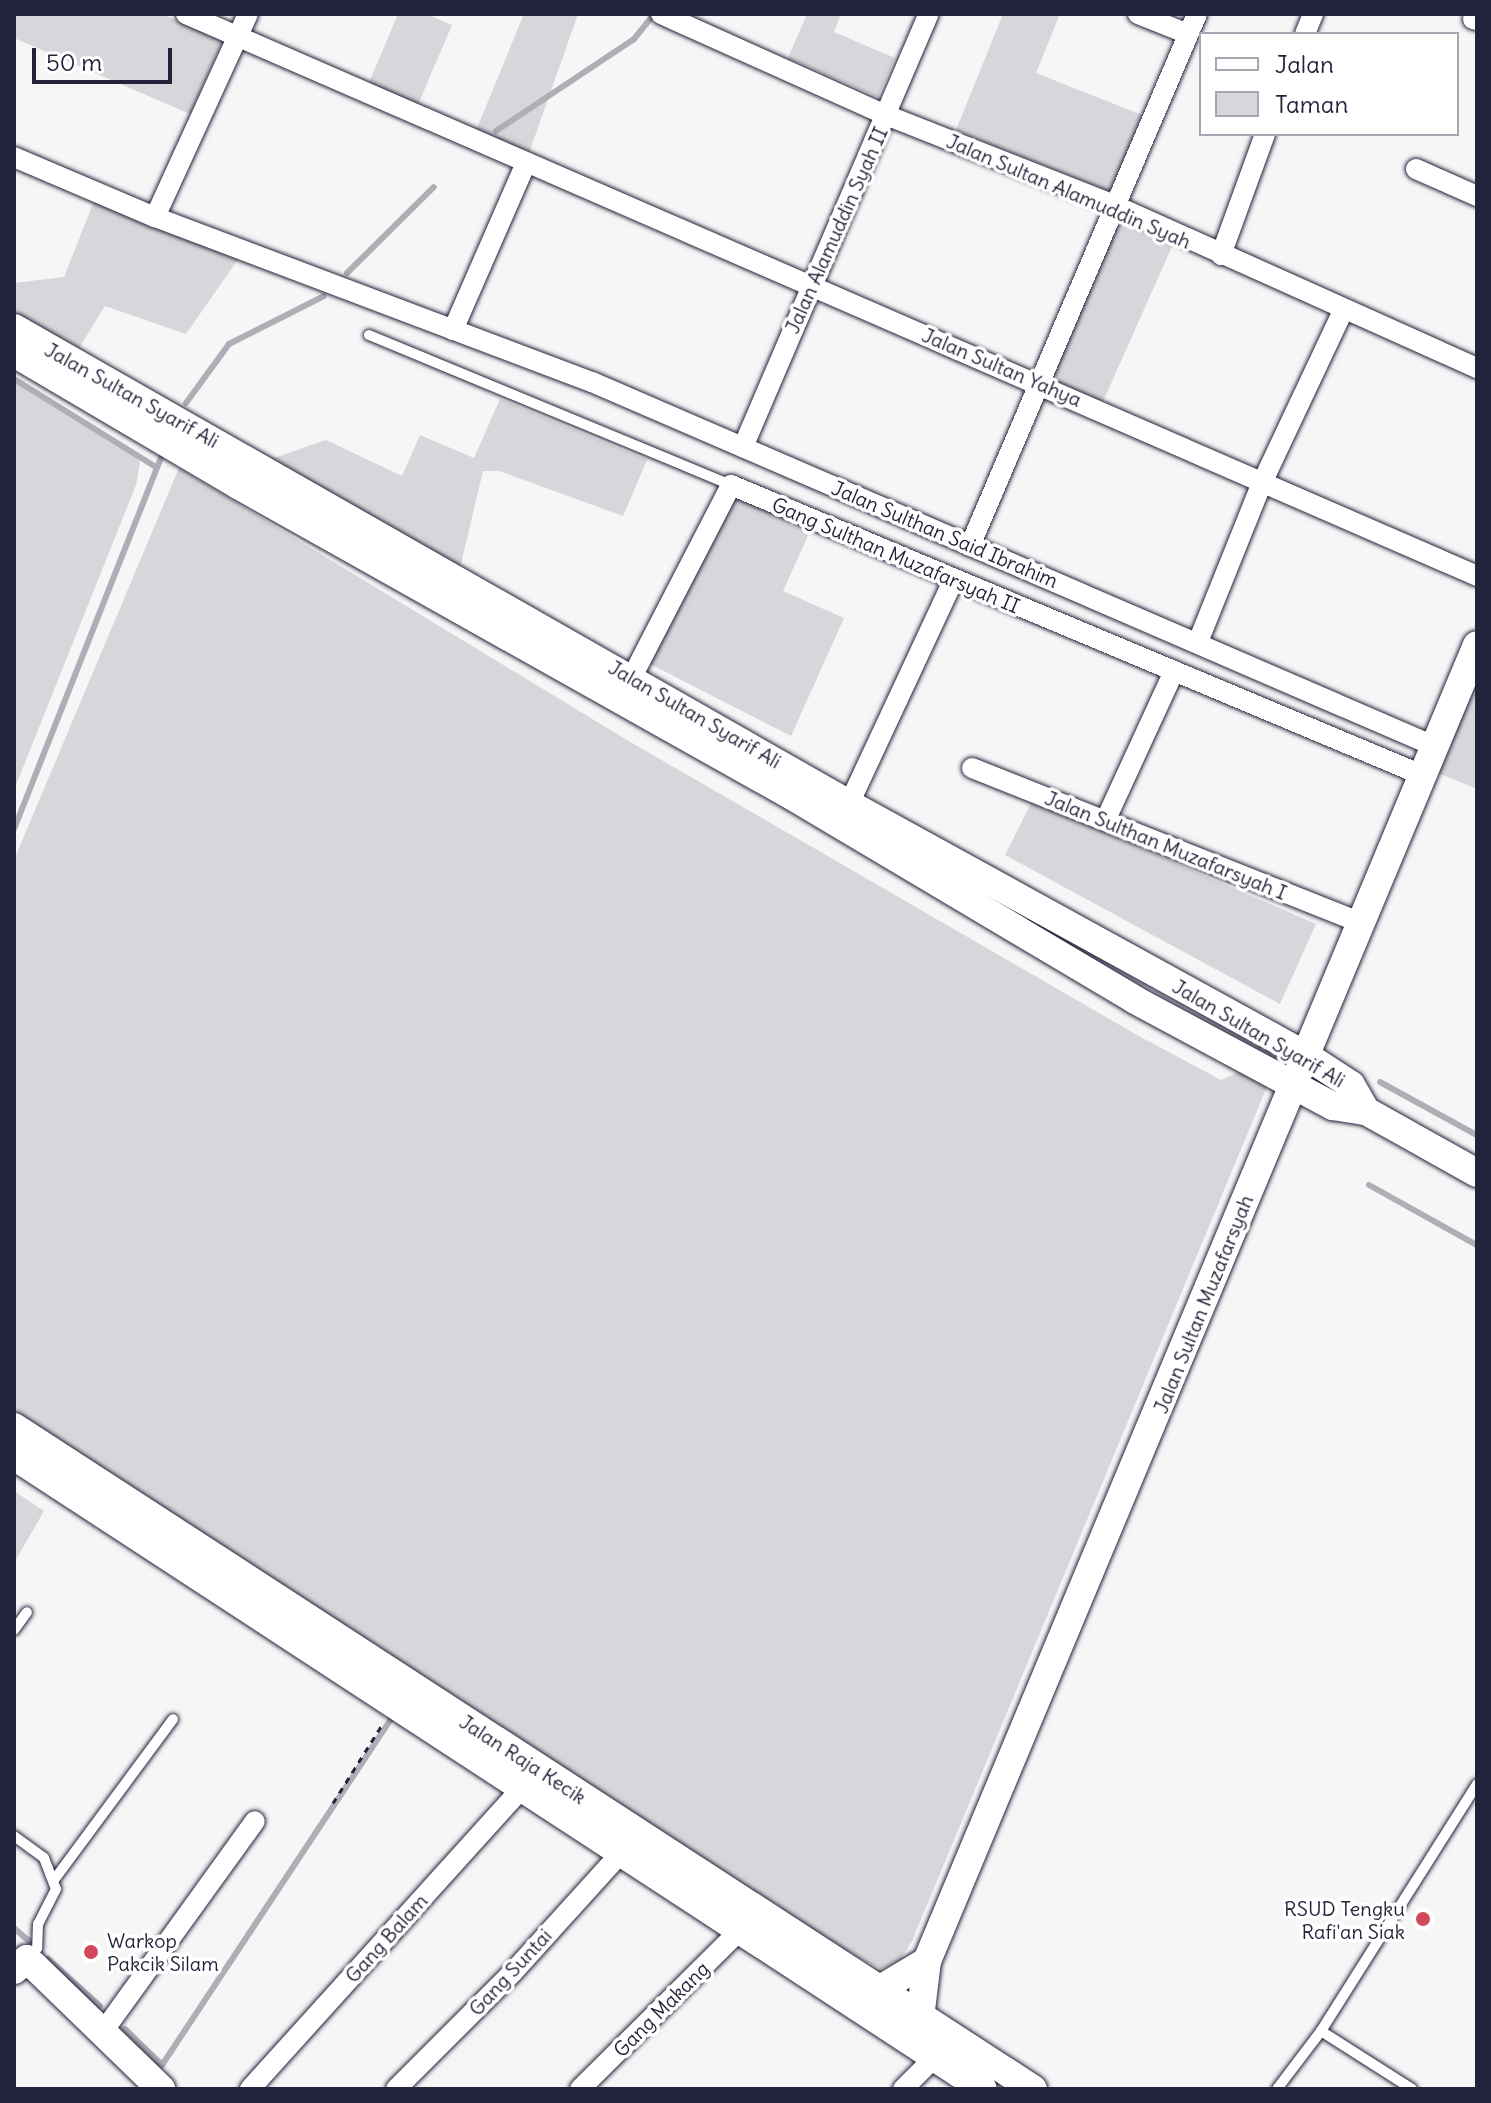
<!DOCTYPE html>
<html>
<head>
<meta charset="utf-8">
<style>
	body { margin:0 }
	#map { position:relative; width:1491px; height:2103px; overflow:hidden; background:#f6f6f7; font-family:Delius,sans-serif }
	div>[style] { position:absolute }
	[style*='--x'] { left:calc(var(--x)*1px); top:calc(var(--y)*1px); width:calc(var(--w)*1px); rotate:calc(var(--a)*1deg) }
	.green>* { inset:0; background:#d7d7db; transform-origin:0 0 }
	.stream>* { height:6px; margin:-3px; padding:0 3px; transform-origin:3px; border-radius:3px; background:#aeaeb7 }
	.path>* { height:3px; margin-top:-1.5px; transform-origin:0; background:repeating-linear-gradient(90deg,#22223b 0 6px,transparent 0 12px) }
	.roads { filter:drop-shadow(0 0 2px #22223b) drop-shadow(0 0 2px #22223b) }
	.lane>* { height:10px; margin:-5px; padding:0 5px; transform-origin:5px; border-radius:5px; background:#fff }
	.street>* { height:20px; margin:-10px; padding:0 10px; transform-origin:10px; border-radius:10px; background:#fff }
	.secondary>* { height:28px; margin:-14px; padding:0 14px; transform-origin:14px; border-radius:14px; background:#fff }
	.dots>* { width:22px; height:22px; translate:-50% -50%; box-sizing:border-box; border:4px solid #fff; border-radius:50% }
	span { translate:-50% -50%; white-space:nowrap; text-align:center; line-height:1.15; -webkit-text-stroke:7px #fff; paint-order:stroke }
	.street-label { font-size:20px; color:#22223b }
	.poi-label { font-size:20px; color:#22223b }
	.right { translate:-100% -50%; text-align:right }
	.left { translate:0 -50%; text-align:left }
	.frame { position:absolute; inset:0; border:16px solid #22223b; pointer-events:none }
	.legend { position:absolute; left:1199px; top:32px; width:260px; height:104px; box-sizing:border-box; background:#fff; border:2px solid #a7a7b1; margin:0; padding:10px 14px; list-style:none; font-size:24px; color:#22223b }
	.legend li { display:flex; align-items:center; gap:16px; height:40px }
	.legend b { width:40px; border:2px solid #a7a7b1 }
	.scale { position:absolute; left:32px; top:48px; width:140px; height:36px; box-sizing:border-box; border:4px solid #22223b; border-top:0; padding-left:10px; font-size:24px; line-height:28px; white-space:nowrap; color:#22223b; -webkit-text-stroke:6px #fff; paint-order:stroke }
</style>
</head>
<body>
<div id="map">
	<div class="green">
		<i style="clip-path:polygon(14px 14px,162px 14px,223px 40px,190px 114px,14px 38px)"></i>
		<i style="clip-path:polygon(398px 14px,426px 14px,452px 25px,417px 107px,368px 85px)"></i>
		<i style="clip-path:polygon(524px 14px,578px 14px,528px 156px,475px 133px)"></i>
		<i style="clip-path:polygon(807px 14px,841px 14px,834px 32px,895px 58px,878px 97px,788px 58px)"></i>
		<i style="clip-path:polygon(1003px 14px,1060px 14px,1036px 73px,1142px 115px,1111px 192px,956px 130px)"></i>
		<i style="clip-path:polygon(94px 201px,239px 258px,186px 334px,105px 306px,76px 353px,14px 318px,14px 283px,64px 277px)"></i>
		<i style="left:1119px;top:223px;width:58px;height:170px;rotate:24deg"></i>
		<i style="clip-path:polygon(14px 379px,129px 448px,140px 462px,136px 485px,14px 790px)"></i>
		<i style="clip-path:polygon(500px 399px,647px 460px,623px 516px,499px 471px,483px 471px,460px 568px,268px 460px,326px 440px,402px 476px,420px 435px,474px 458px)"></i>
		<i style="clip-path:polygon(179px 468px,627px 740px,1137px 1035px,1221px 1080px,1244px 1070px,1269px 1082px,912px 1941px,900px 1960px,881px 1969px,840px 1948px,14px 1411px,14px 860px)"></i>
		<i style="clip-path:polygon(733px 495px,811px 529px,783px 591px,844px 618px,791px 736px,650px 664px)"></i>
		<i style="clip-path:polygon(1477px 680px,1477px 789px,1438px 773px)"></i>
		<i style="clip-path:polygon(1032px 801px,1316px 924px,1280px 1004px,1005px 855px)"></i>
		<i style="clip-path:polygon(14px 1491px,44px 1511px,14px 1563px)"></i>
	</div>
	<div class="stream">
		<i style="--x:496;--y:131;--w:166;--a:-33.7"></i>
		<i style="--x:634;--y:39;--w:32;--a:-51"></i>
		<i style="--x:347;--y:273;--w:122;--a:-44.7"></i>
		<i style="--x:14;--y:379;--w:167;--a:31.8"></i>
		<i style="--x:186;--y:403;--w:73;--a:-53.9"></i>
		<i style="--x:229;--y:344;--w:106;--a:-26.8"></i>
		<i style="--x:14;--y:829;--w:400;--a:-68.4"></i>
		<i style="--x:1380;--y:1082;--w:111;--a:28.7"></i>
		<i style="--x:1369;--y:1185;--w:124;--a:29.1"></i>
		<i style="--x:14;--y:1928;--w:20;--a:41"></i>
		<i style="--x:48;--y:1959;--w:70;--a:42.1"></i>
		<i style="--x:125;--y:2029;--w:52;--a:44.2"></i>
		<i style="--x:162;--y:2065;--w:415;--a:-56.5"></i>
	</div>
	<div class="path">
		<i style="--x:333;--y:1803;--w:92;--a:-57.9"></i>
	</div>
	<div class="roads">
		<div class="lane">
			<i style="--x:369;--y:335;--w:392;--a:22.5"></i>
			<i style="--x:14;--y:1630;--w:22;--a:-54"></i>
			<i style="--x:14;--y:1836;--w:37;--a:36"></i>
			<i style="--x:44;--y:1858;--w:33;--a:69"></i>
			<i style="--x:56;--y:1889;--w:39;--a:117"></i>
			<i style="--x:38;--y:1924;--w:24;--a:92"></i>
			<i style="--x:37;--y:1948;--w:13;--a:132"></i>
			<i style="--x:54;--y:1880;--w:200;--a:-53.5"></i>
			<i style="--x:1321;--y:2031;--w:108;--a:32.5"></i>
			<i style="--x:1277;--y:2089;--w:73;--a:-52.8"></i>
			<i style="--x:1321;--y:2031;--w:292;--a:-57.7"></i>
		</div>
		<div class="street">
			<i style="--x:186;--y:14;--w:1408;--a:23.52"></i>
			<i style="--x:661;--y:14;--w:247;--a:24.2"></i>
			<i style="--x:886;--y:115;--w:245;--a:21.5"></i>
			<i style="--x:1114;--y:205;--w:398;--a:24.2"></i>
			<i style="--x:1138;--y:14;--w:54;--a:21.8"></i>
			<i style="--x:1473;--y:19;--w:4;--a:14"></i>
			<i style="--x:1305;--y:34;--w:22;--a:-68"></i>
			<i style="--x:14;--y:157;--w:153;--a:23.1"></i>
			<i style="--x:155;--y:217;--w:467;--a:20.7"></i>
			<i style="--x:592;--y:382;--w:917;--a:23.38"></i>
			<i style="--x:1416;--y:169;--w:67;--a:23.9"></i>
			<i style="--x:155;--y:217;--w:223;--a:-65.4"></i>
			<i style="--x:1221;--y:255;--w:129;--a:-70"></i>
			<i style="--x:453;--y:330;--w:182;--a:-66.4"></i>
			<i style="--x:743;--y:447;--w:471;--a:-66.8"></i>
			<i style="--x:970;--y:546;--w:578;--a:-66.89"></i>
			<i style="--x:1198;--y:642;--w:171;--a:-68.1"></i>
			<i style="--x:1262;--y:483;--w:190;--a:-64.8"></i>
			<i style="--x:632;--y:677;--w:216;--a:-62.7"></i>
			<i style="--x:731;--y:485;--w:749;--a:22.77"></i>
			<i style="--x:972;--y:768;--w:419;--a:21.7"></i>
			<i style="--x:849;--y:804;--w:246;--a:-65"></i>
			<i style="--x:1106;--y:819;--w:163;--a:-65.3"></i>
			<i style="--x:102;--y:2033;--w:261;--a:-54.2"></i>
			<i style="--x:250;--y:2089;--w:406;--a:-47.9"></i>
			<i style="--x:396;--y:2089;--w:165;--a:-45"></i>
			<i style="--x:513;--y:1972;--w:162;--a:-47.8"></i>
			<i style="--x:580;--y:2089;--w:227;--a:-44.8"></i>
			<i style="--x:903;--y:2089;--w:47;--a:-45"></i>
		</div>
		<div class="secondary">
			<i style="--x:14;--y:328;--w:961;--a:29.69"></i>
			<i style="--x:849;--y:804;--w:521;--a:28.83"></i>
			<i style="--x:1305;--y:1055;--w:55;--a:33.1"></i>
			<i style="--x:1351;--y:1085;--w:30;--a:60"></i>
			<i style="--x:14;--y:353;--w:260;--a:30.5"></i>
			<i style="--x:238;--y:485;--w:635;--a:29.31"></i>
			<i style="--x:792;--y:796;--w:399;--a:30.7"></i>
			<i style="--x:1135;--y:1000;--w:225;--a:28.2"></i>
			<i style="--x:1333;--y:1106;--w:33;--a:9"></i>
			<i style="--x:1366;--y:1111;--w:127;--a:29.2"></i>
			<i style="--x:14;--y:1427;--w:1215;--a:33.01"></i>
			<i style="--x:14;--y:1456;--w:1157;--a:33.15"></i>
			<i style="--x:14;--y:1970;--w:17;--a:-40"></i>
			<i style="--x:27;--y:1959;--w:187;--a:44.1"></i>
			<i style="--x:877;--y:1991;--w:58;--a:-31"></i>
			<i style="--x:920;--y:2018;--w:57;--a:-83"></i>
			<i style="--x:927;--y:1961;--w:1426;--a:-67.32"></i>
		</div>
	</div>
	<div class="dots">
		<i style="left:1423px;top:1919px;background:#d1495b"></i>
		<i style="left:91px;top:1952px;background:#d1495b"></i>
	</div>
	<div class="street-label">
		<span style="left:1069px;top:191px;rotate:23deg">Jalan Sultan Alamuddin Syah</span>
		<span style="left:836px;top:230px;rotate:-66deg">Jalan Alamuddin Syah II</span>
		<span style="left:1002px;top:367px;rotate:23deg">Jalan Sultan Yahya</span>
		<span style="left:132px;top:395px;rotate:29deg">Jalan Sultan Syarif Ali</span>
		<span style="left:945px;top:534px;rotate:23deg">Jalan Sulthan Said Ibrahim</span>
		<span style="left:896px;top:555px;rotate:23deg">Gang Sulthan Muzafarsyah II</span>
		<span style="left:695px;top:714px;rotate:30deg">Jalan Sultan Syarif Ali</span>
		<span style="left:1166px;top:845px;rotate:22deg">Jalan Sulthan Muzafarsyah I</span>
		<span style="left:1259px;top:1033px;rotate:30deg">Jalan Sultan Syarif Ali</span>
		<span style="left:1203px;top:1304px;rotate:-68deg">Jalan Sultan Muzafarsyah</span>
		<span style="left:523px;top:1759px;rotate:33deg">Jalan Raja Kecik</span>
		<span style="left:386px;top:1938px;rotate:-48deg">Gang Balam</span>
		<span style="left:510px;top:1972px;rotate:-47deg">Gang Suntai</span>
		<span style="left:661px;top:2009px;rotate:-45deg">Gang Makang</span>
	</div>
	<div class="poi-label">
		<span class="right" style="left:1405px;top:1920px">RSUD Tengku<br>Rafi'an Siak</span>
		<span class="left" style="left:107px;top:1952px">Warkop<br>Pakcik Silam</span>
	</div>
	<div class="frame"></div>
	<ul class="legend">
	<li><b style="height:10px;background:#fff"></b>Jalan</li>
	<li><b style="height:22px;background:#d7d7db"></b>Taman</li>
	</ul>
	<div class="scale">50 m</div>
</div>
</body>
</html>
